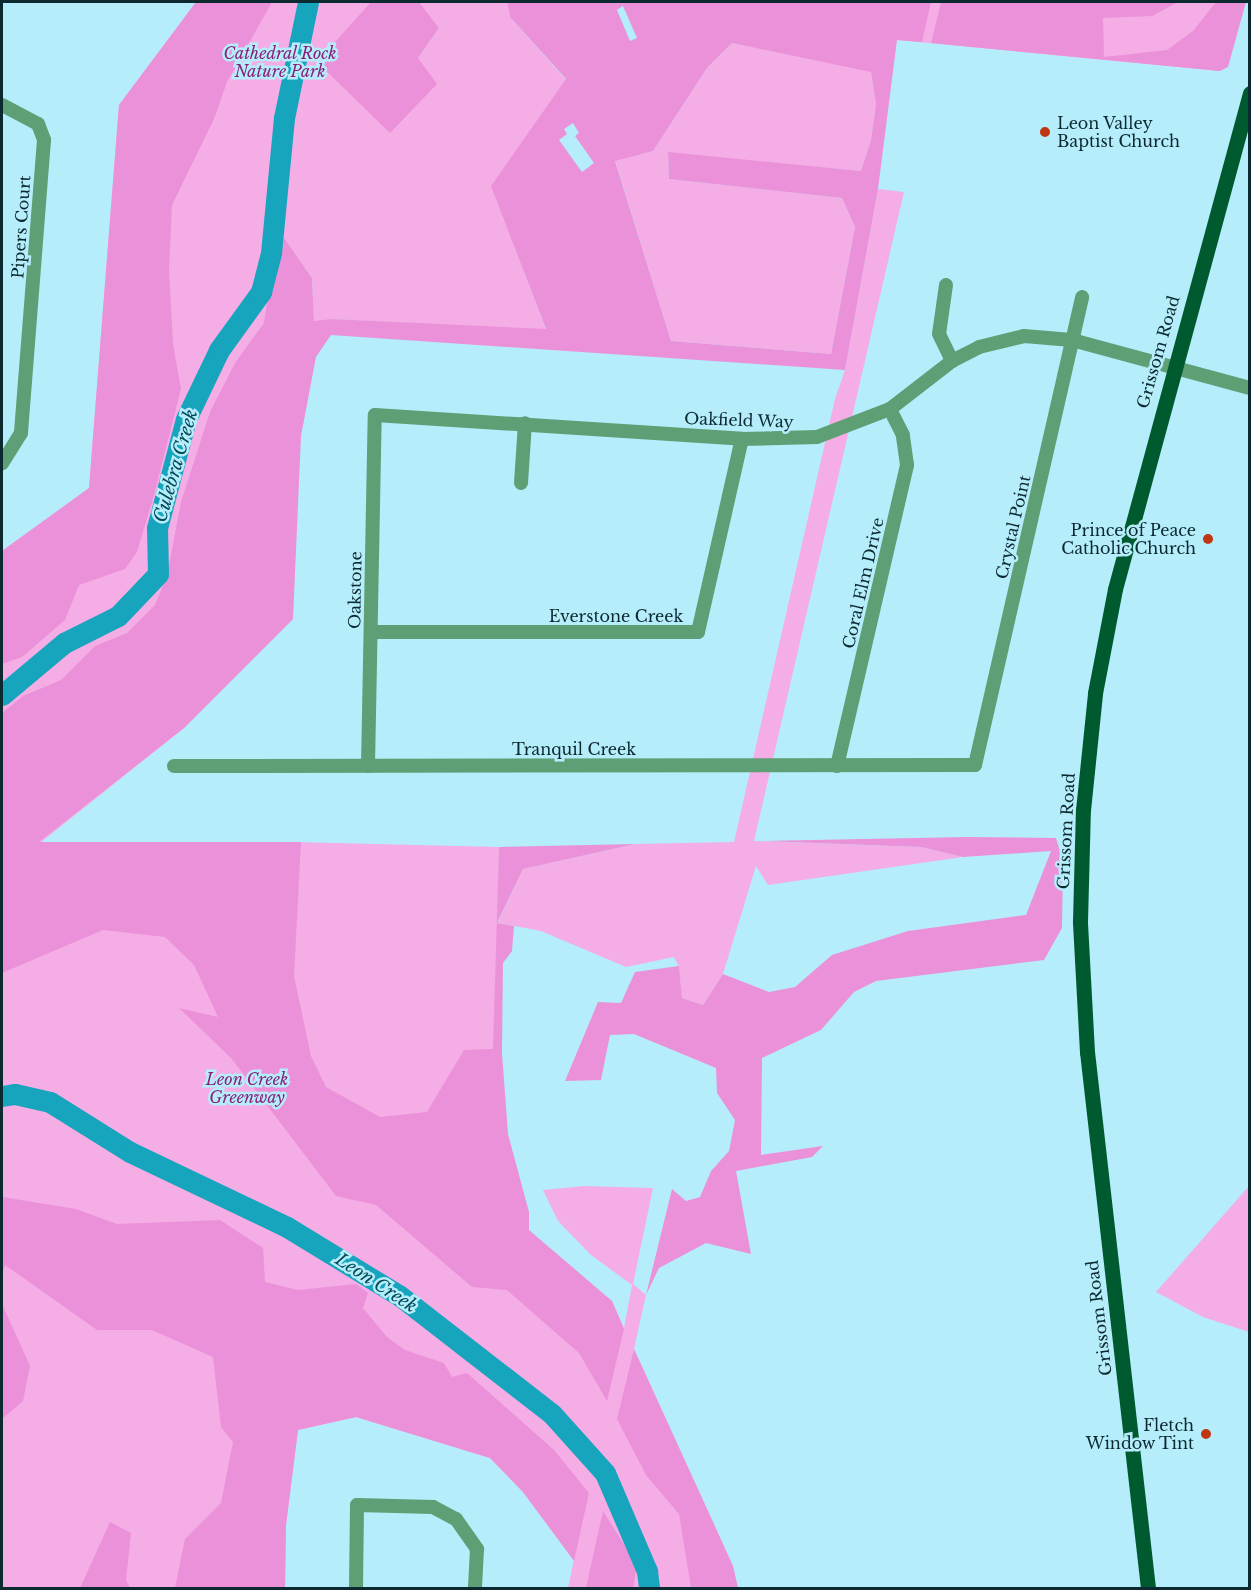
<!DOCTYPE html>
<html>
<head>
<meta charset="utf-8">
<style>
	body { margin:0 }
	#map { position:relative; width:1251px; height:1590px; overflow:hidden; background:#b6edfb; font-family:"Libre Baskerville",serif }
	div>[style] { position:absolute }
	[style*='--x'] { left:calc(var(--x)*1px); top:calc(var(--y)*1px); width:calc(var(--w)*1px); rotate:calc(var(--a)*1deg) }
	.green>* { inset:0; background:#f5ade5 }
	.forest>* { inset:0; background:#eb91d9 }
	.river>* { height:21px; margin:-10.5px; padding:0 10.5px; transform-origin:10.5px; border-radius:10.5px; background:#17a4bd }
	.minor>* { height:14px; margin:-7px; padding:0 7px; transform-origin:7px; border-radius:7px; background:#5f9f75 }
	.primary>* { height:15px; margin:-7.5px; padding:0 7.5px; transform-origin:7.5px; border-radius:7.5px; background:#005a30 }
	.dots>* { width:16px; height:16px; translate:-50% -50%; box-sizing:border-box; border:3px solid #b6edfb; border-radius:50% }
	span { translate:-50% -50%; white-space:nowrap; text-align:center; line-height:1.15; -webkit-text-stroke:5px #b6edfb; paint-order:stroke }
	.park-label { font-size:16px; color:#89207a; font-style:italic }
	.poi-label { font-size:16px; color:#0b292f }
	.left { translate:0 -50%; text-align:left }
	.right { translate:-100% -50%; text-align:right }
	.street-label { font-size:16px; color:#0b292f }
	.water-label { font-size:18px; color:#004c59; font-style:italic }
	.frame { position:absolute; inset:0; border:3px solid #0b292f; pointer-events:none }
</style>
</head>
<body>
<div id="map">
	<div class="green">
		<i style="clip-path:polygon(evenodd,196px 2px,507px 2px,510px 17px,566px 80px,492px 186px,546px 330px,332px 319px,314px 322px,312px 278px,295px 254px,293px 619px,184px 728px,40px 843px,293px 842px,499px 847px,498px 922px,523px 869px,635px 844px,734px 842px,835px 399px,845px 370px,878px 189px,904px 192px,754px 841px,921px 847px,963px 857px,768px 885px,756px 866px,723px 974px,703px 1005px,682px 998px,679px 967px,674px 957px,626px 967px,541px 931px,498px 923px,489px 1221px,612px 1301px,624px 1328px,632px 1285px,591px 1255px,558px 1221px,543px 1190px,584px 1186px,653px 1188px,633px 1284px,646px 1295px,634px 1349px,733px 1566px,738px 1588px,568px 1588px,574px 1560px,523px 1492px,490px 1458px,356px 1417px,298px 1430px,286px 1525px,285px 1588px,2px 1588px,2px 551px,89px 488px,119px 105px,196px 2px,418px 2px,439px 28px,418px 58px,418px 2px)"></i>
		<i style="clip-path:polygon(886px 2px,1239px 2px,1220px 71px,897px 40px)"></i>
		<i style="clip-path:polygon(732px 43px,871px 71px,876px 104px,871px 140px,861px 171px,668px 153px,669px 179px,842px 198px,855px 227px,831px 354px,671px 341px,615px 160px,653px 151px,707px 68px)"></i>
		<i style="clip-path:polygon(1249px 1186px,1249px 1332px,1203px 1317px,1156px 1292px)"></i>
	</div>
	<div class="forest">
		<i style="clip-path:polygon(196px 2px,272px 2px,227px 82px,214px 119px,172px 205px,169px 270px,173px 344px,181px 389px,154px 495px,137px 552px,125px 569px,79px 585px,65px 620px,22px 657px,2px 664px,2px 551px,89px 488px,119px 105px)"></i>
		<i style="clip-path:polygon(371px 2px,419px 2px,439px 28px,418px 58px,437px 84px,390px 133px,317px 62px)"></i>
		<i style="clip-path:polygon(evenodd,507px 2px,931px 2px,922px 42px,897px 40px,878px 189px,845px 370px,331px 335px,316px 357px,301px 436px,293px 619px,184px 728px,39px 842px,301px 842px,294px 976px,311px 1056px,326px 1087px,380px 1117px,427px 1112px,464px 1050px,493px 1049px,499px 847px,635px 844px,523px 869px,497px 923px,514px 926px,512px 951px,503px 963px,502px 1053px,508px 1134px,529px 1212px,529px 1230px,612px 1301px,624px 1329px,607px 1401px,579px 1353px,507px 1290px,472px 1287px,376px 1205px,336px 1196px,231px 1058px,179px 1008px,218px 1017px,194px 965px,165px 937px,103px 930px,2px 973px,2px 713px,23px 696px,61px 680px,95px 646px,127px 633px,155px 605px,167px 576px,181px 502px,210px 412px,235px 363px,264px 323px,272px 272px,284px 238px,312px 278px,314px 321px,332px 319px,546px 329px,491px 186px,566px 79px,510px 17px,507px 2px,623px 6px,637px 38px,630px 41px,617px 10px,623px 6px,507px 2px,732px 43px,871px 72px,876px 104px,871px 140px,861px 171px,668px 152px,669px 179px,842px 198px,855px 227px,831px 354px,671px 341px,615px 161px,653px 151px,707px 68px,732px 43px,507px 2px,573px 123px,579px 133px,575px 136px,594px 163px,582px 172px,559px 140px,567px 134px,564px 129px,573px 123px)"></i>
		<i style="clip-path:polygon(941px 2px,1178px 2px,1152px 16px,1103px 18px,1104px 57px,1167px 50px,1193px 31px,1216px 2px,1246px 2px,1228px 67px,1220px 71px,931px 43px)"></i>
		<i style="clip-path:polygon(967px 837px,1056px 838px,1063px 862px,1062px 928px,1044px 960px,876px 981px,854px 992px,821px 1030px,762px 1058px,761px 1155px,823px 1146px,812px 1157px,736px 1171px,751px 1254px,706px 1243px,659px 1268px,646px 1295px,672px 1189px,686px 1201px,700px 1197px,711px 1171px,729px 1151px,735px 1120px,717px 1093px,716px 1068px,634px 1034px,610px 1035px,601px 1080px,565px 1081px,598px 1002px,621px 1003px,635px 972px,679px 966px,682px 998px,703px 1005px,723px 974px,769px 992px,795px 987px,832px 955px,908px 931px,1026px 915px,1051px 851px,963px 857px,921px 847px,762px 841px)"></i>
		<i style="clip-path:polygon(2px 1197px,76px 1209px,117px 1224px,220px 1220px,263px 1248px,265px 1282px,298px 1290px,356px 1284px,368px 1293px,363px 1308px,387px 1337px,405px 1350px,444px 1363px,452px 1377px,467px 1373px,554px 1450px,589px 1493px,574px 1561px,523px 1492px,490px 1458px,356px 1417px,298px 1430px,286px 1525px,285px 1588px,175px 1588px,185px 1539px,221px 1503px,233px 1442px,221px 1427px,213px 1357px,152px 1330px,97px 1330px,5px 1265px,2px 1273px)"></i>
		<i style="clip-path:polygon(2px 1304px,30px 1366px,23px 1401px,2px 1419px)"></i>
		<i style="clip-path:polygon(634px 1349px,733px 1566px,738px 1588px,691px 1588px,679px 1514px,646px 1475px,617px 1419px)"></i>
		<i style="clip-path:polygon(603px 1511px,637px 1565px,633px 1588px,586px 1588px)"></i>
		<i style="clip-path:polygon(110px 1522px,131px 1533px,126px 1580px,130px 1588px,80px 1588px)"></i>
	</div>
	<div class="river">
		<i style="--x:2;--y:695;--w:81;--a:-40"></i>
		<i style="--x:64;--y:643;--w:60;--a:-26.6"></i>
		<i style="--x:118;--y:616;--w:58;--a:-46.4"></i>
		<i style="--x:158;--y:574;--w:46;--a:-91.2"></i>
		<i style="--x:157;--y:528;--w:113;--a:-75.1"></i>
		<i style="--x:186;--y:419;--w:76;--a:-64.4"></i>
		<i style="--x:219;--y:350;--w:72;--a:-54.1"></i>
		<i style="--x:261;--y:292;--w:40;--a:-75.6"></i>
		<i style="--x:271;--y:253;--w:136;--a:-84.5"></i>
		<i style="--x:284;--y:118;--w:118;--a:-78.3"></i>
		<i style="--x:2;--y:1096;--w:13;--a:-9"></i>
		<i style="--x:15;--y:1094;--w:36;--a:13"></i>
		<i style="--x:50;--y:1102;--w:94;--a:32"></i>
		<i style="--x:130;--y:1152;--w:174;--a:25.5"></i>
		<i style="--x:287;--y:1227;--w:132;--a:31.4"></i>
		<i style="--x:400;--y:1296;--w:192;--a:37.8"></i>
		<i style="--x:552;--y:1414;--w:79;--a:48.1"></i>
		<i style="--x:605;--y:1473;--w:107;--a:66.8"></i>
		<i style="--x:647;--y:1571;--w:17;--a:83"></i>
	</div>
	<div class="minor">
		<i style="--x:2;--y:105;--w:41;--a:27.8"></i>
		<i style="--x:38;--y:124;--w:17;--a:69"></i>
		<i style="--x:44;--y:140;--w:294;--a:94.5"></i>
		<i style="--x:21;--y:433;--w:36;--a:122"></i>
		<i style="--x:946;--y:285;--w:49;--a:98.1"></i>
		<i style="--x:939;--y:334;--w:30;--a:64"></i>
		<i style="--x:521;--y:483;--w:60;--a:-86.2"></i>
		<i style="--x:371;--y:632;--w:327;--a:0"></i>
		<i style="--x:698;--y:632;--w:198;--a:-77.2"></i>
		<i style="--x:174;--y:766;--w:801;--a:-0.07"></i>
		<i style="--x:975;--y:765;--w:480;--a:-77.1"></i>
		<i style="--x:368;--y:766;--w:351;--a:-88.9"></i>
		<i style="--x:375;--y:415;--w:368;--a:3.7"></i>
		<i style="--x:742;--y:439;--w:75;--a:-1.5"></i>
		<i style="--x:817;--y:437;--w:78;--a:-21"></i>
		<i style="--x:890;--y:409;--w:78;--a:-37.7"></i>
		<i style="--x:952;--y:361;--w:30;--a:-27"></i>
		<i style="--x:979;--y:347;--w:46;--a:-13.7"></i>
		<i style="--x:1024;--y:336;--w:48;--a:4.8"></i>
		<i style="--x:1072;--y:340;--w:184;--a:15.1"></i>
		<i style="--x:837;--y:766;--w:309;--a:-76.9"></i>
		<i style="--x:907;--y:465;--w:30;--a:-98"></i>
		<i style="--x:903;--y:435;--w:29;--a:-117"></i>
		<i style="--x:356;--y:1588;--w:83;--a:-89.3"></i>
		<i style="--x:357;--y:1505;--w:76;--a:1.5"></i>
		<i style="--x:433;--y:1507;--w:26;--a:28"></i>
		<i style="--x:456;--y:1519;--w:37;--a:55"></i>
		<i style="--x:477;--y:1549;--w:39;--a:93"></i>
	</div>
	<div class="primary">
		<i style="--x:1148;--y:1588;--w:539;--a:-96.49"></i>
		<i style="--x:1087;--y:1052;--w:131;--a:-93.1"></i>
		<i style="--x:1080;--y:921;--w:111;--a:-88.5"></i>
		<i style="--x:1083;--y:810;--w:118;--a:-84.1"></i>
		<i style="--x:1095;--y:693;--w:106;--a:-79.1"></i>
		<i style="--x:1115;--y:589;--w:514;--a:-74.77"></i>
	</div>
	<div class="dots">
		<i style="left:1045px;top:132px;background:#c03612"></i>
		<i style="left:1208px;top:539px;background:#c03612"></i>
		<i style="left:1206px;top:1434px;background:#c03612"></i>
	</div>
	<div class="park-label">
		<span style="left:280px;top:62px">Cathedral Rock<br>Nature Park</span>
		<span style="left:247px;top:1088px">Leon Creek<br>Greenway</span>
	</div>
	<div class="poi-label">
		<span class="left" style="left:1057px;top:132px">Leon Valley<br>Baptist Church</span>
		<span class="right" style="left:1196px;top:539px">Prince of Peace<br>Catholic Church</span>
		<span class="right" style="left:1194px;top:1434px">Fletch<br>Window Tint</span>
	</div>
	<div class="street-label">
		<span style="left:21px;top:227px;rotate:-86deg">Pipers Court</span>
		<span style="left:1158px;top:352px;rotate:-74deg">Grissom Road</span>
		<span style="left:739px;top:420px;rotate:2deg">Oakfield Way</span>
		<span style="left:1013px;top:527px;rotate:-77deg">Crystal Point</span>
		<span style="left:863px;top:583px;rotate:-77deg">Coral Elm Drive</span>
		<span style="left:355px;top:590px;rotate:-89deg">Oakstone</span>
		<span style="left:616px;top:616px">Everstone Creek</span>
		<span style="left:574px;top:749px">Tranquil Creek</span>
		<span style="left:1066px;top:831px;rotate:-87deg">Grissom Road</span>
		<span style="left:1099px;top:1318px;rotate:-97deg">Grissom Road</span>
	</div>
	<div class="water-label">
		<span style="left:176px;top:466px;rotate:-74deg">Culebra Creek</span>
		<span style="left:376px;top:1283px;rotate:33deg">Leon Creek</span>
	</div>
	<div class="frame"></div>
</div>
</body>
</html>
